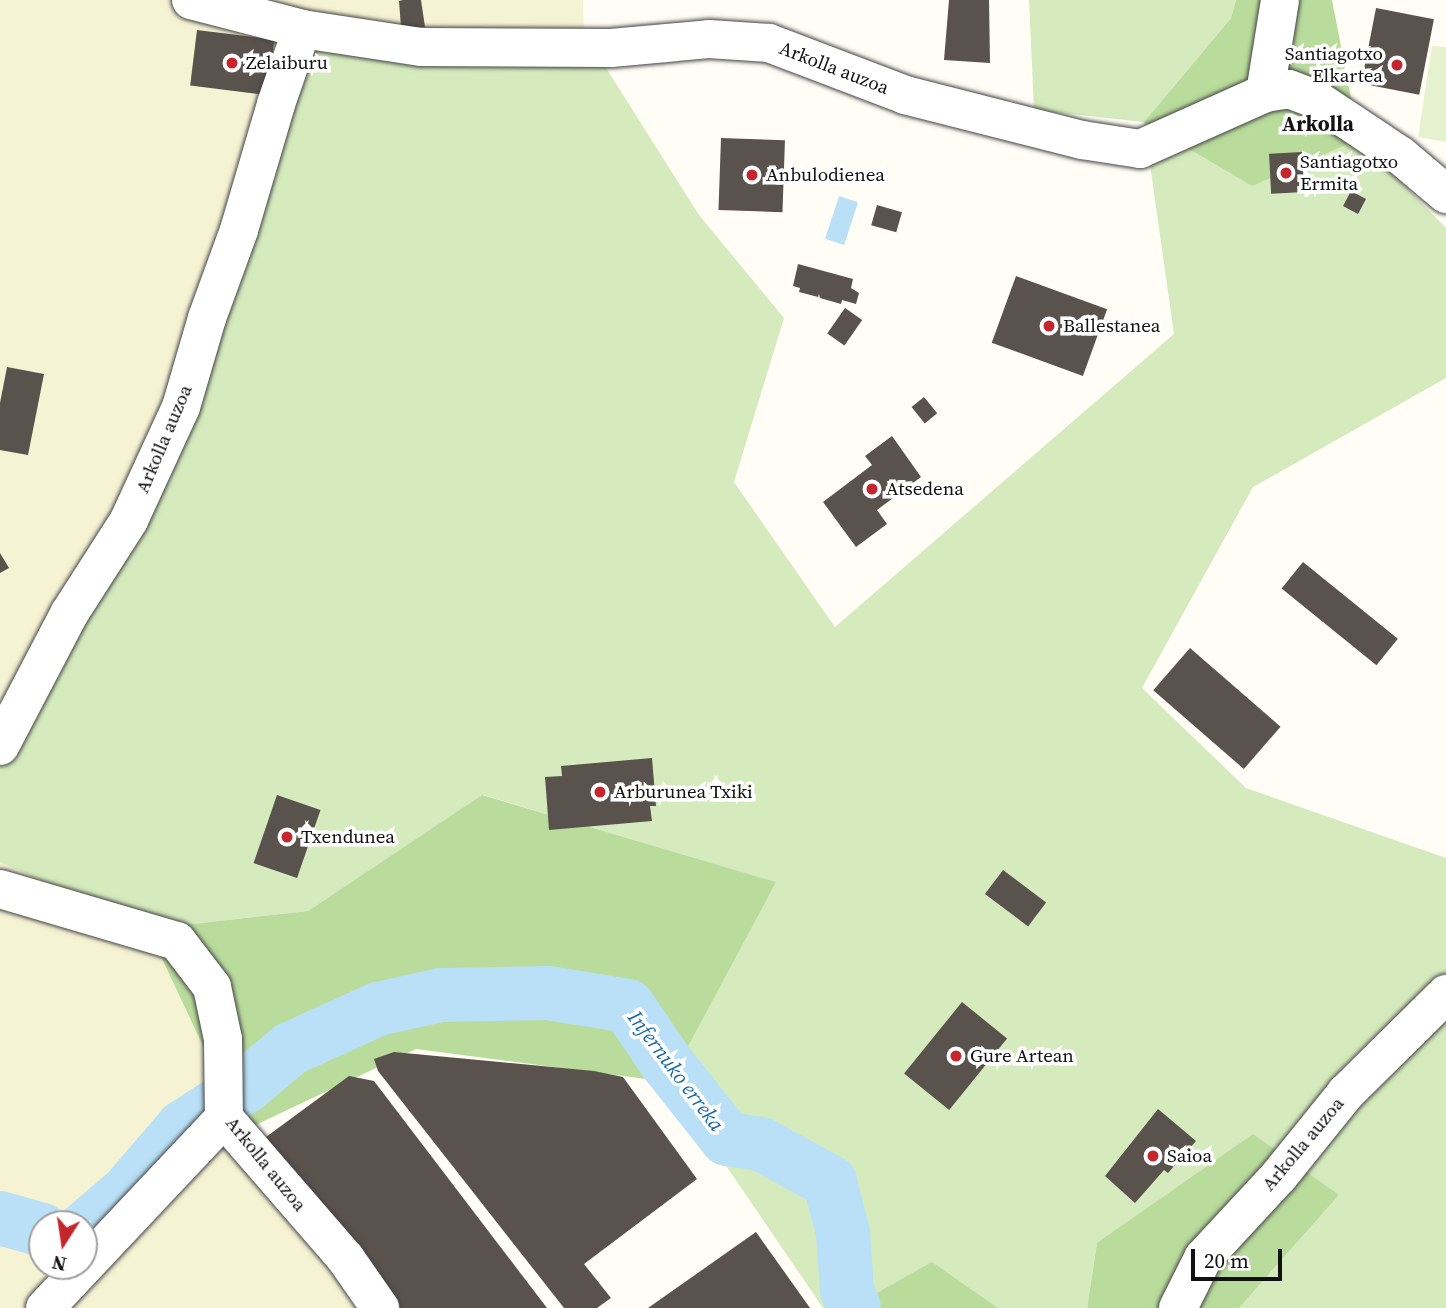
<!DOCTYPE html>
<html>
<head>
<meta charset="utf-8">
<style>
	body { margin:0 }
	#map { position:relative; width:1446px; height:1308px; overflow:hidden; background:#fffdf5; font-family:"Source Serif 4",serif }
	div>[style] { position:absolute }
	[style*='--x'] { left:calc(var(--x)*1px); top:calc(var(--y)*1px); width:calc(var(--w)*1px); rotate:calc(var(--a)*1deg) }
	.farmland>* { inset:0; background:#f6f3d4 }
	.green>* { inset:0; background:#d5ebbd }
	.forest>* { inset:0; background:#b9dc9c }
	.pitch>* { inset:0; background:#e6f2cf }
	.water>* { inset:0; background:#b9e0f7; transform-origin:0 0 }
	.river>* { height:54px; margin:-27px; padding:0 27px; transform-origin:27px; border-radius:27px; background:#b9e0f7 }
	.building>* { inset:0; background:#5a524d; transform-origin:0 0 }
	.roads { filter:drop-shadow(0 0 2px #444) drop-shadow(0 0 2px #444) }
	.minor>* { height:38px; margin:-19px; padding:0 19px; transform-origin:19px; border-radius:19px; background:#fff }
	.dots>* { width:19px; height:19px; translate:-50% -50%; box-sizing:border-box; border:4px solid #fff; border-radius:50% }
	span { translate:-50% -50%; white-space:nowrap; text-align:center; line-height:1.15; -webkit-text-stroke:7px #fff; paint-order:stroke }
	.poi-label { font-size:19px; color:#111 }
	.right { translate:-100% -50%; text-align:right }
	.left { translate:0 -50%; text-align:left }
	.street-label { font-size:19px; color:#111 }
	.neighbourhood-label { font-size:21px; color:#111; font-weight:700 }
	.water-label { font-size:21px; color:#1768a6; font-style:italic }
	.north { position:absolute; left:28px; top:1210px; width:70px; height:70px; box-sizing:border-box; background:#fff; border:2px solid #a0a0a0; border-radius:50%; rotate:192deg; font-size:19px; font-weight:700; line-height:28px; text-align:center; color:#111 }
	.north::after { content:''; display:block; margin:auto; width:24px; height:32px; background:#c4262e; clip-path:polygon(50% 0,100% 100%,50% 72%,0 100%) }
	.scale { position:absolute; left:1191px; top:1249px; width:91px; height:32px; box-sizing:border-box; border:4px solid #111; border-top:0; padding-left:9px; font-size:21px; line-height:24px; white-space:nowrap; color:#111; -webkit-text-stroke:5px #fff; paint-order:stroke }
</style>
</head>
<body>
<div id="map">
	<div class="farmland">
		<i style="clip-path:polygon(0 0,583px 0,584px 33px,148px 481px,0 758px)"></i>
		<i style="clip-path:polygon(evenodd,0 862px,148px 929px,243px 1131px,407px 1308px,0 1308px,0 862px,42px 1224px,84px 1224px,84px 1266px,42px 1266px,42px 1224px)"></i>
	</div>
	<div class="green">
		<i style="clip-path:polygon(1029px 0,1236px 0,1231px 18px,1144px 122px,1359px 139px,1446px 228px,1446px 378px,1253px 487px,1142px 688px,1246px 788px,1446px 858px,1446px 1308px,1239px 1308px,1339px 1195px,1097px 1243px,1087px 1308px,998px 1308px,932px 1263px,850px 1308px,823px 1308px,669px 1082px,775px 882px,483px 795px,308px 911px,148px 929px,0 862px,0 758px,148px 481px,298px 26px,584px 33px,699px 215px,784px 318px,734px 482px,835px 627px,1174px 334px,1144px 122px,1034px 110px)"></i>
	</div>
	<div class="forest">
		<i style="clip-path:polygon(1236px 0,1332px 0,1359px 139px,1252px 186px,1144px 122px,1231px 18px)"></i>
		<i style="clip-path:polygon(482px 795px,776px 882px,669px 1082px,416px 1049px,243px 1131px,148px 929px,308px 911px)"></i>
		<i style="clip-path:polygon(1253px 1134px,1339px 1195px,1239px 1308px,1087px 1308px,1097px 1243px)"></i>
		<i style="clip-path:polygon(932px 1262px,998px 1308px,850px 1308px)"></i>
	</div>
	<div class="pitch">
		<i style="clip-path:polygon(1432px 46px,1446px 47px,1446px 142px,1418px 137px)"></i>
	</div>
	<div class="water">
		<i style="left:839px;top:196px;width:20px;height:45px;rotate:18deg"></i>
	</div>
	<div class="river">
		<i style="--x:0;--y:1218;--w:44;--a:15.9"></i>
		<i style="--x:84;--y:1229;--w:57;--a:-40.7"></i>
		<i style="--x:127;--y:1192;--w:86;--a:-49.3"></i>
		<i style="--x:183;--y:1127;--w:75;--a:-33.1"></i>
		<i style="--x:246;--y:1086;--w:57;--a:-40.1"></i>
		<i style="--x:290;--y:1049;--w:97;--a:-24.4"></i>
		<i style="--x:378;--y:1009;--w:65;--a:-12.5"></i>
		<i style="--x:441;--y:995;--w:107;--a:-1.1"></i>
		<i style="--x:548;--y:993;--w:81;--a:9.2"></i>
		<i style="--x:628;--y:1006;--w:68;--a:55.8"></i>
		<i style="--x:666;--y:1062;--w:98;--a:51.6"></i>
		<i style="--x:727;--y:1139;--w:34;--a:8"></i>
		<i style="--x:761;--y:1144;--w:79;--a:28.8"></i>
		<i style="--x:830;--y:1182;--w:53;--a:75.7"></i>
		<i style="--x:843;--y:1233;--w:57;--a:86"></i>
		<i style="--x:847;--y:1290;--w:19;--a:69"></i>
	</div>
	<div class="building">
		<i style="clip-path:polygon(403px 0,421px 0,425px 27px,401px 27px,399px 1px)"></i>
		<i style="clip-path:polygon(949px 0,989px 0,990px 63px,944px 60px)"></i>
		<i style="left:1376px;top:8px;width:59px;height:77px;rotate:11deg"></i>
		<i style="left:197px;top:30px;width:78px;height:56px;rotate:7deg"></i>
		<i style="left:721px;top:138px;width:64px;height:72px;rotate:2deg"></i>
		<i style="left:1302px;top:152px;width:40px;height:33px;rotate:87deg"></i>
		<i style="left:1351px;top:191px;width:17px;height:17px;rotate:28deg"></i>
		<i style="left:877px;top:205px;width:26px;height:21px;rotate:16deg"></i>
		<i style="clip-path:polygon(798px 264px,853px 279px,851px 288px,859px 293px,856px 304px,842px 300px,841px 304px,820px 298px,819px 294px,818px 297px,799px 292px,800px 288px,793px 286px)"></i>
		<i style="left:1016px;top:276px;width:97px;height:71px;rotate:20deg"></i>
		<i style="left:845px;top:308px;width:21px;height:31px;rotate:35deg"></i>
		<i style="clip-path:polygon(7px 367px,44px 374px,28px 455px,0 450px,0 403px)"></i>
		<i style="left:924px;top:397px;width:21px;height:16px;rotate:51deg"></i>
		<i style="clip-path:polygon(892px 436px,921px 477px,877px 510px,887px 524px,856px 547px,823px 502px,872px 465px,865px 456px)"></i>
		<i style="clip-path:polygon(0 553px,9px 568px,0 573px)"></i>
		<i style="left:1303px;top:562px;width:122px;height:34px;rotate:39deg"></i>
		<i style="left:1190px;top:648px;width:120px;height:56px;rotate:41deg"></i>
		<i style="clip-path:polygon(652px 758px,656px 806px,650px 806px,652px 821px,549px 830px,545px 777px,562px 776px,561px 766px)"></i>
		<i style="left:277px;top:795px;width:46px;height:72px;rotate:19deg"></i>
		<i style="left:1003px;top:870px;width:54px;height:30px;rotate:37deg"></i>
		<i style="left:962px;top:1002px;width:58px;height:92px;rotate:39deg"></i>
		<i style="clip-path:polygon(394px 1052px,594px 1071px,623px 1077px,697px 1179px,584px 1264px,611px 1298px,597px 1308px,564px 1308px,378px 1071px,374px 1059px)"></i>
		<i style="clip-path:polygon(349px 1076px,374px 1081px,547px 1308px,398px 1308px,266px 1137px)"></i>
		<i style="clip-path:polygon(1158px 1109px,1196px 1141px,1168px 1173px,1164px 1170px,1135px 1203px,1105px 1176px)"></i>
		<i style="clip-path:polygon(756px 1232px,810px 1308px,648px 1308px)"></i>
	</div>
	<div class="roads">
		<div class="minor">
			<i style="--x:191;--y:0;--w:115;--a:14.6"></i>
			<i style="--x:302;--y:29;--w:120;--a:8.6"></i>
			<i style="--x:421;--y:47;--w:190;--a:0.3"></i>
			<i style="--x:611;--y:48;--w:98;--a:-5.2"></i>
			<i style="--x:709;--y:39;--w:60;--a:3.8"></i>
			<i style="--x:769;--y:43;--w:146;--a:20.9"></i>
			<i style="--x:905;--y:95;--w:183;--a:14.3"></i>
			<i style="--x:1082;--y:140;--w:59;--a:8.8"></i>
			<i style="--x:1140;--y:149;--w:137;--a:-24.1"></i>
			<i style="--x:1265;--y:93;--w:24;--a:-9"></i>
			<i style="--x:1289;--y:89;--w:30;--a:21"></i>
			<i style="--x:1317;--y:100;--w:101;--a:33.7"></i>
			<i style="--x:1401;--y:156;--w:59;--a:40.2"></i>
			<i style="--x:1265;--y:93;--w:94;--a:-80.8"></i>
			<i style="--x:0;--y:746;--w:149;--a:-62.4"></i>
			<i style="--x:69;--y:614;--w:112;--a:-57.4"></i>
			<i style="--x:129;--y:520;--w:124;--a:-65.3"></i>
			<i style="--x:181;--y:407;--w:93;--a:-73.7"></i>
			<i style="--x:207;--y:318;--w:94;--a:-70"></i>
			<i style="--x:239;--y:230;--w:131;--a:-73.6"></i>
			<i style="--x:276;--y:104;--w:79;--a:-70.9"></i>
			<i style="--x:0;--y:889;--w:184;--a:16.4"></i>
			<i style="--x:177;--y:941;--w:58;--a:52.7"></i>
			<i style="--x:212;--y:987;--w:53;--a:78.1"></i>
			<i style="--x:223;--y:1039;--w:79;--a:89.3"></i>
			<i style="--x:224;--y:1118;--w:186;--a:49.1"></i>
			<i style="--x:346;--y:1259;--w:60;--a:55.2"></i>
			<i style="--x:45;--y:1308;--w:261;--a:-46.7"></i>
			<i style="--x:1178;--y:1308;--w:56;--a:-63.4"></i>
			<i style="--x:1203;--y:1258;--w:112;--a:-47.2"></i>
			<i style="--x:1279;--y:1176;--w:107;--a:-51.1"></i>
			<i style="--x:1346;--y:1093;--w:141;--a:-44.7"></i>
		</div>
	</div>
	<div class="dots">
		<i style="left:232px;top:63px;background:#c4262e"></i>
		<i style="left:1397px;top:65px;background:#c4262e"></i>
		<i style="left:1286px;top:173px;background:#c4262e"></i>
		<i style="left:752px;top:175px;background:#c4262e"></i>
		<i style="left:1049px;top:326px;background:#c4262e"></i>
		<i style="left:872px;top:489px;background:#c4262e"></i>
		<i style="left:600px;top:792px;background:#c4262e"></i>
		<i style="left:287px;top:837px;background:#c4262e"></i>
		<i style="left:956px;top:1056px;background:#c4262e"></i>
		<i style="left:1153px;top:1156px;background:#c4262e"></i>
	</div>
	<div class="poi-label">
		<span class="right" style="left:1383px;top:65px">Santiagotxo<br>Elkartea</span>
		<span class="left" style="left:246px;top:63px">Zelaiburu</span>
		<span class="left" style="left:1300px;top:173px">Santiagotxo<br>Ermita</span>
		<span class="left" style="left:766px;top:175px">Anbulodienea</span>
		<span class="left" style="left:1063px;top:326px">Ballestanea</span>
		<span class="left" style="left:886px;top:489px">Atsedena</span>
		<span class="left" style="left:614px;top:792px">Arburunea Txiki</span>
		<span class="left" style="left:301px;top:837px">Txendunea</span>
		<span class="left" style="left:970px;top:1056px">Gure Artean</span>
		<span class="left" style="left:1167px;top:1156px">Saioa</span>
	</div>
	<div class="street-label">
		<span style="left:834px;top:68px;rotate:21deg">Arkolla auzoa</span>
		<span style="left:164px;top:439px;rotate:-67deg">Arkolla auzoa</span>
		<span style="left:1303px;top:1144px;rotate:-50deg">Arkolla auzoa</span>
		<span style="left:266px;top:1164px;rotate:51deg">Arkolla auzoa</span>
	</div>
	<div class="neighbourhood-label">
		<span style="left:1318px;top:124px">Arkolla</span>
	</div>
	<div class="water-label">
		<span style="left:676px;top:1071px;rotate:53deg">Infernuko erreka</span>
	</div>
	<div class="north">N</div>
	<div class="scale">20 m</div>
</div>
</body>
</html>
